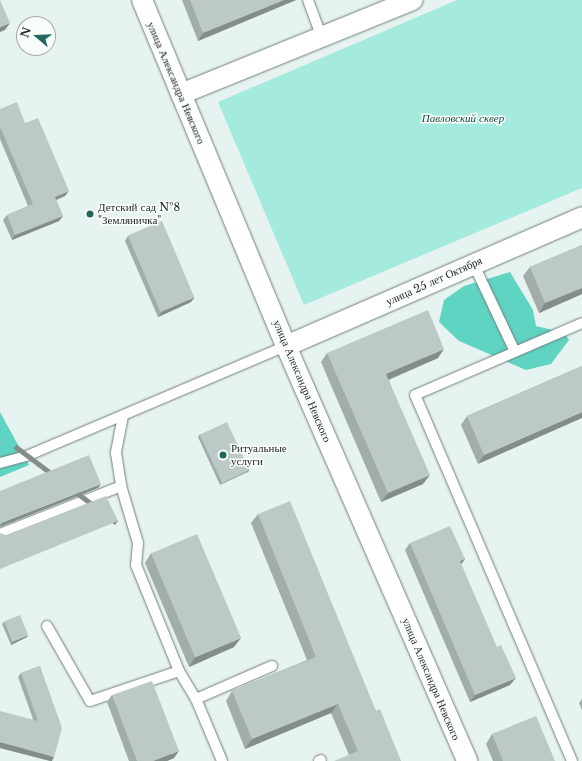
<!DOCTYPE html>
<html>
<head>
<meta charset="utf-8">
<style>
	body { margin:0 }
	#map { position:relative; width:582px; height:761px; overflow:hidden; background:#e6f3f0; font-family:"Libre Baskerville",serif }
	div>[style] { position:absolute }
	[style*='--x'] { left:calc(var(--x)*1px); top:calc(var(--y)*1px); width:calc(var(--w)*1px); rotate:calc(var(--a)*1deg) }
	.green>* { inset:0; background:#a4ebde }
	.forest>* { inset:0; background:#5fd4c2 }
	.roads { filter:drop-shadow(0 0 1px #717d7a) drop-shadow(0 0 1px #717d7a) }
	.lane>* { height:10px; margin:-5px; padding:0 5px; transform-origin:5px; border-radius:5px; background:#fff }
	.street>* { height:20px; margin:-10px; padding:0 10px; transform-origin:10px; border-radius:10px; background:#fff }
	.wall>* { inset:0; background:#a2adaa }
	.shaded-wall>* { inset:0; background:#848d8b; transform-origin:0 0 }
	.building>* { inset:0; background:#bcc9c6; transform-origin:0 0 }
	.dots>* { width:11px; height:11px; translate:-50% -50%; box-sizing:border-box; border:2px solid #f9fefd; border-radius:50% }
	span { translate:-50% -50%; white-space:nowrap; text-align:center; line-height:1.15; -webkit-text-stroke:3px #f9fefd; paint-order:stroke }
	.street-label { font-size:11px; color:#262b2a }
	.park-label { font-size:11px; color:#11463e; font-style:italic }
	.poi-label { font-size:11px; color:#262b2a }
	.left { translate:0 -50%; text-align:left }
	.north { position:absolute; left:16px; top:16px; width:40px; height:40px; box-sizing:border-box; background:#f9fefd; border:1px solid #a5aaa9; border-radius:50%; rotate:289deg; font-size:11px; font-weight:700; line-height:16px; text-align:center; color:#262b2a }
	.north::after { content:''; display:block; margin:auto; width:14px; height:18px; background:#20685e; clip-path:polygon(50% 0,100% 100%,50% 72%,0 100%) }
</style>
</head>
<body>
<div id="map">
	<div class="green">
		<i style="clip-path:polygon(457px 0,582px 0,582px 188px,304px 305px,218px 102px)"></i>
	</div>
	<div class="forest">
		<i style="clip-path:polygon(510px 272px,533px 310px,536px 326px,565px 333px,569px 340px,551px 364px,526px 370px,459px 341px,439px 322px,444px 300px,464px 286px)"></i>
		<i style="clip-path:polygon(0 412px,29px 465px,0 477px)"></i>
	</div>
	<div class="roads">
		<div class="lane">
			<i style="--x:308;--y:0;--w:40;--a:69.8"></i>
			<i style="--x:473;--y:263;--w:98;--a:64.7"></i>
			<i style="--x:123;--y:416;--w:38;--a:101"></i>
			<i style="--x:116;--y:453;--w:33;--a:81"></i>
			<i style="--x:121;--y:486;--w:59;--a:73.4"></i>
			<i style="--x:138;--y:543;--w:22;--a:95"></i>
			<i style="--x:136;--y:565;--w:114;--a:67.9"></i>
			<i style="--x:179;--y:671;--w:33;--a:59"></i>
			<i style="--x:196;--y:699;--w:67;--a:67.2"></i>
			<i style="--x:0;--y:463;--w:30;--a:-15"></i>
			<i style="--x:29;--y:455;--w:279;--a:-23"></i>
			<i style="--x:0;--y:534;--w:130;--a:-21.6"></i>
			<i style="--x:47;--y:626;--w:86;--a:60.2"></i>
			<i style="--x:90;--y:701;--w:94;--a:-18.6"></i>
			<i style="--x:196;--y:699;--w:83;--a:-23.5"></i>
			<i style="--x:319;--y:761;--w:2;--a:-27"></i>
			<i style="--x:572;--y:761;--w:398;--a:-113.2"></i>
			<i style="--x:415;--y:395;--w:182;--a:-23.3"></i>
		</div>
		<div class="street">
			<i style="--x:142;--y:0;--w:375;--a:67.4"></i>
			<i style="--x:286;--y:346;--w:453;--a:66.4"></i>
			<i style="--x:181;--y:94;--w:250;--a:-22.1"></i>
			<i style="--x:286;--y:346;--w:323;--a:-23.5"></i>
		</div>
	</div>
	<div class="wall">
		<i style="clip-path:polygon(182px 0,296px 0,198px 41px)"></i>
		<i style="clip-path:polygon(0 109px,25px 123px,65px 196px,56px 200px,63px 216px,59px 221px,12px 240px,3px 220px,7px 215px,28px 206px,0 139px)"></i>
		<i style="clip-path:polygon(128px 236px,191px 302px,158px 317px,125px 241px)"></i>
		<i style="clip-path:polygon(582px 245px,582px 294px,539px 313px,523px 276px,530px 267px)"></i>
		<i style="clip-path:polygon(327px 353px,438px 358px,389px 380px,423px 484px,381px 502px,321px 362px)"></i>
		<i style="clip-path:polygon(582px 366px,478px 464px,461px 425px,467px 416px)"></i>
		<i style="clip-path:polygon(200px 434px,249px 470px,248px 472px,220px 485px,198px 437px)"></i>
		<i style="clip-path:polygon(258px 514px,376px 711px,401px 761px,349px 755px,331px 713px,245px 749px,226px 701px,232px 691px,307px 660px,251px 523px)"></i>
		<i style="clip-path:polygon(410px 543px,465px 559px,461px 564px,510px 685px,470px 702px,405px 550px)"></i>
		<i style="clip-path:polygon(151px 553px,234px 647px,189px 667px,145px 563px)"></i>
		<i style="clip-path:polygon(4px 622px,28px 635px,27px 637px,11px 645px,2px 624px)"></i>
		<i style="clip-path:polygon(40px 666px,52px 761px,0 748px,33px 719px,18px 677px,21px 673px)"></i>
		<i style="clip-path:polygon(112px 695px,174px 758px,167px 761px,129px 761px,107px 702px)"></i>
		<i style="clip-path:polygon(582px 699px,582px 710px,579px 703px)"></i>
		<i style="clip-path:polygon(492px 734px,555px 761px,493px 761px,486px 744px)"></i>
	</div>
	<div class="shaded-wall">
		<i style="clip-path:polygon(284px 0,296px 0,198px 41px,203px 33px)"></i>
		<i style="clip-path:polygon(10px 23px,5px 30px,0 32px,0 27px)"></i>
		<i style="clip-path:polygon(69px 191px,65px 196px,51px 202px,55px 197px)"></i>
		<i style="clip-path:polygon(63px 216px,59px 221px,12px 240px,15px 235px)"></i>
		<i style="clip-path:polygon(582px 288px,582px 294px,539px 313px,545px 303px)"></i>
		<i style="clip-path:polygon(195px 297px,191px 302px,158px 317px,162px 312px)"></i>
		<i style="clip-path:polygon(444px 349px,438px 358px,380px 383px,386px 374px)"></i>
		<i style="clip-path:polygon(582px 412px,582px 418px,478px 464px,484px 455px)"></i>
		<i style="left:249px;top:470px;width:2px;height:31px;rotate:117deg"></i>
		<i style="clip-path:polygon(430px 475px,423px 484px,381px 502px,388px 493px)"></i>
		<i style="clip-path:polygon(101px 484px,98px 488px,0 527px,0 525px,1px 523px)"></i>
		<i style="left:118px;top:521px;width:5px;height:127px;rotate:127deg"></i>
		<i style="clip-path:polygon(465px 559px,460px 566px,460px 561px)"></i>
		<i style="clip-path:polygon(28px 635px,27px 637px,11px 645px,13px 642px)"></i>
		<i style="clip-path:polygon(241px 638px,234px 647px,189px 667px,195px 657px)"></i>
		<i style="clip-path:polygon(516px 678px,510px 685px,470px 702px,475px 695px)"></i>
		<i style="clip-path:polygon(338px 704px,331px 713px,245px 749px,252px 739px)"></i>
		<i style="clip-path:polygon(0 742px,54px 757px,52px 761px,50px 761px,0 748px)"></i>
		<i style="clip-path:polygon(179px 751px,174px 758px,167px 761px,153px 761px)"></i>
	</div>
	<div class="building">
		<i style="clip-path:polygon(0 0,10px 23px,0 27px)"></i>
		<i style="clip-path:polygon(190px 0,284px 0,203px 33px)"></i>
		<i style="clip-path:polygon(17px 102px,25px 123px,38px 118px,69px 191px,55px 197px,63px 216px,15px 235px,7px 215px,33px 204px,1px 129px,0 129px,0 109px)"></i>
		<i style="left:162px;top:221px;width:83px;height:37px;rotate:67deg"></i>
		<i style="clip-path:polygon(582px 245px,582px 288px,545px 303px,530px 267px)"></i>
		<i style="clip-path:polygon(428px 310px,444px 349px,386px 374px,430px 475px,388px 493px,327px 353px)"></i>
		<i style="clip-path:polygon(582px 366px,582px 412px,484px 455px,467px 416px)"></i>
		<i style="left:227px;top:422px;width:53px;height:30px;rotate:65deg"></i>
		<i style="clip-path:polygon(89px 455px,101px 484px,1px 523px,0 525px,0 491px)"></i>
		<i style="clip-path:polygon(106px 496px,118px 521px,0 569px,0 533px,6px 535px)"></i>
		<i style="clip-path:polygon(290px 501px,376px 711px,380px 709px,401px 761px,334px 761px,358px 751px,338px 704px,252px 739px,232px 691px,316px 657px,258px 514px)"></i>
		<i style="clip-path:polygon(450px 526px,465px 559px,460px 561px,497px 647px,501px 645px,516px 678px,475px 695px,410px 543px)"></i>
		<i style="left:197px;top:534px;width:113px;height:50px;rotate:67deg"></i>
		<i style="left:20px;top:615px;width:22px;height:17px;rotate:68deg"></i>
		<i style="clip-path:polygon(40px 666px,62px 728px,54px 757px,0 742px,0 711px,38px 721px,21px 673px)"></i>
		<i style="clip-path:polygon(152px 681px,179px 751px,153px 761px,137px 761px,112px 695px)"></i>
		<i style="clip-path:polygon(536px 716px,555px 761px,503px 761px,492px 734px)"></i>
	</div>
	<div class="dots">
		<i style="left:90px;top:214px;background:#20685e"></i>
		<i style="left:223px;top:455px;background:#20685e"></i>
	</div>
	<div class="street-label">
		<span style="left:176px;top:83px;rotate:67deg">улица Александра Невского</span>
		<span style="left:434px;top:281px;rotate:-24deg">улица 25 лет Октября</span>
		<span style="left:302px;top:381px;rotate:67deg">улица Александра Невского</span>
		<span style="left:431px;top:679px;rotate:67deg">улица Александра Невского</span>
	</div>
	<div class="park-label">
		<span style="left:463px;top:118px">Павловский сквер</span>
	</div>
	<div class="poi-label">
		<span class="left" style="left:98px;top:214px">Детский сад №8<br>"Земляничка"</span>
		<span class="left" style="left:231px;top:455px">Ритуальные<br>услуги</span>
	</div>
	<div class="north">N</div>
</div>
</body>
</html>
